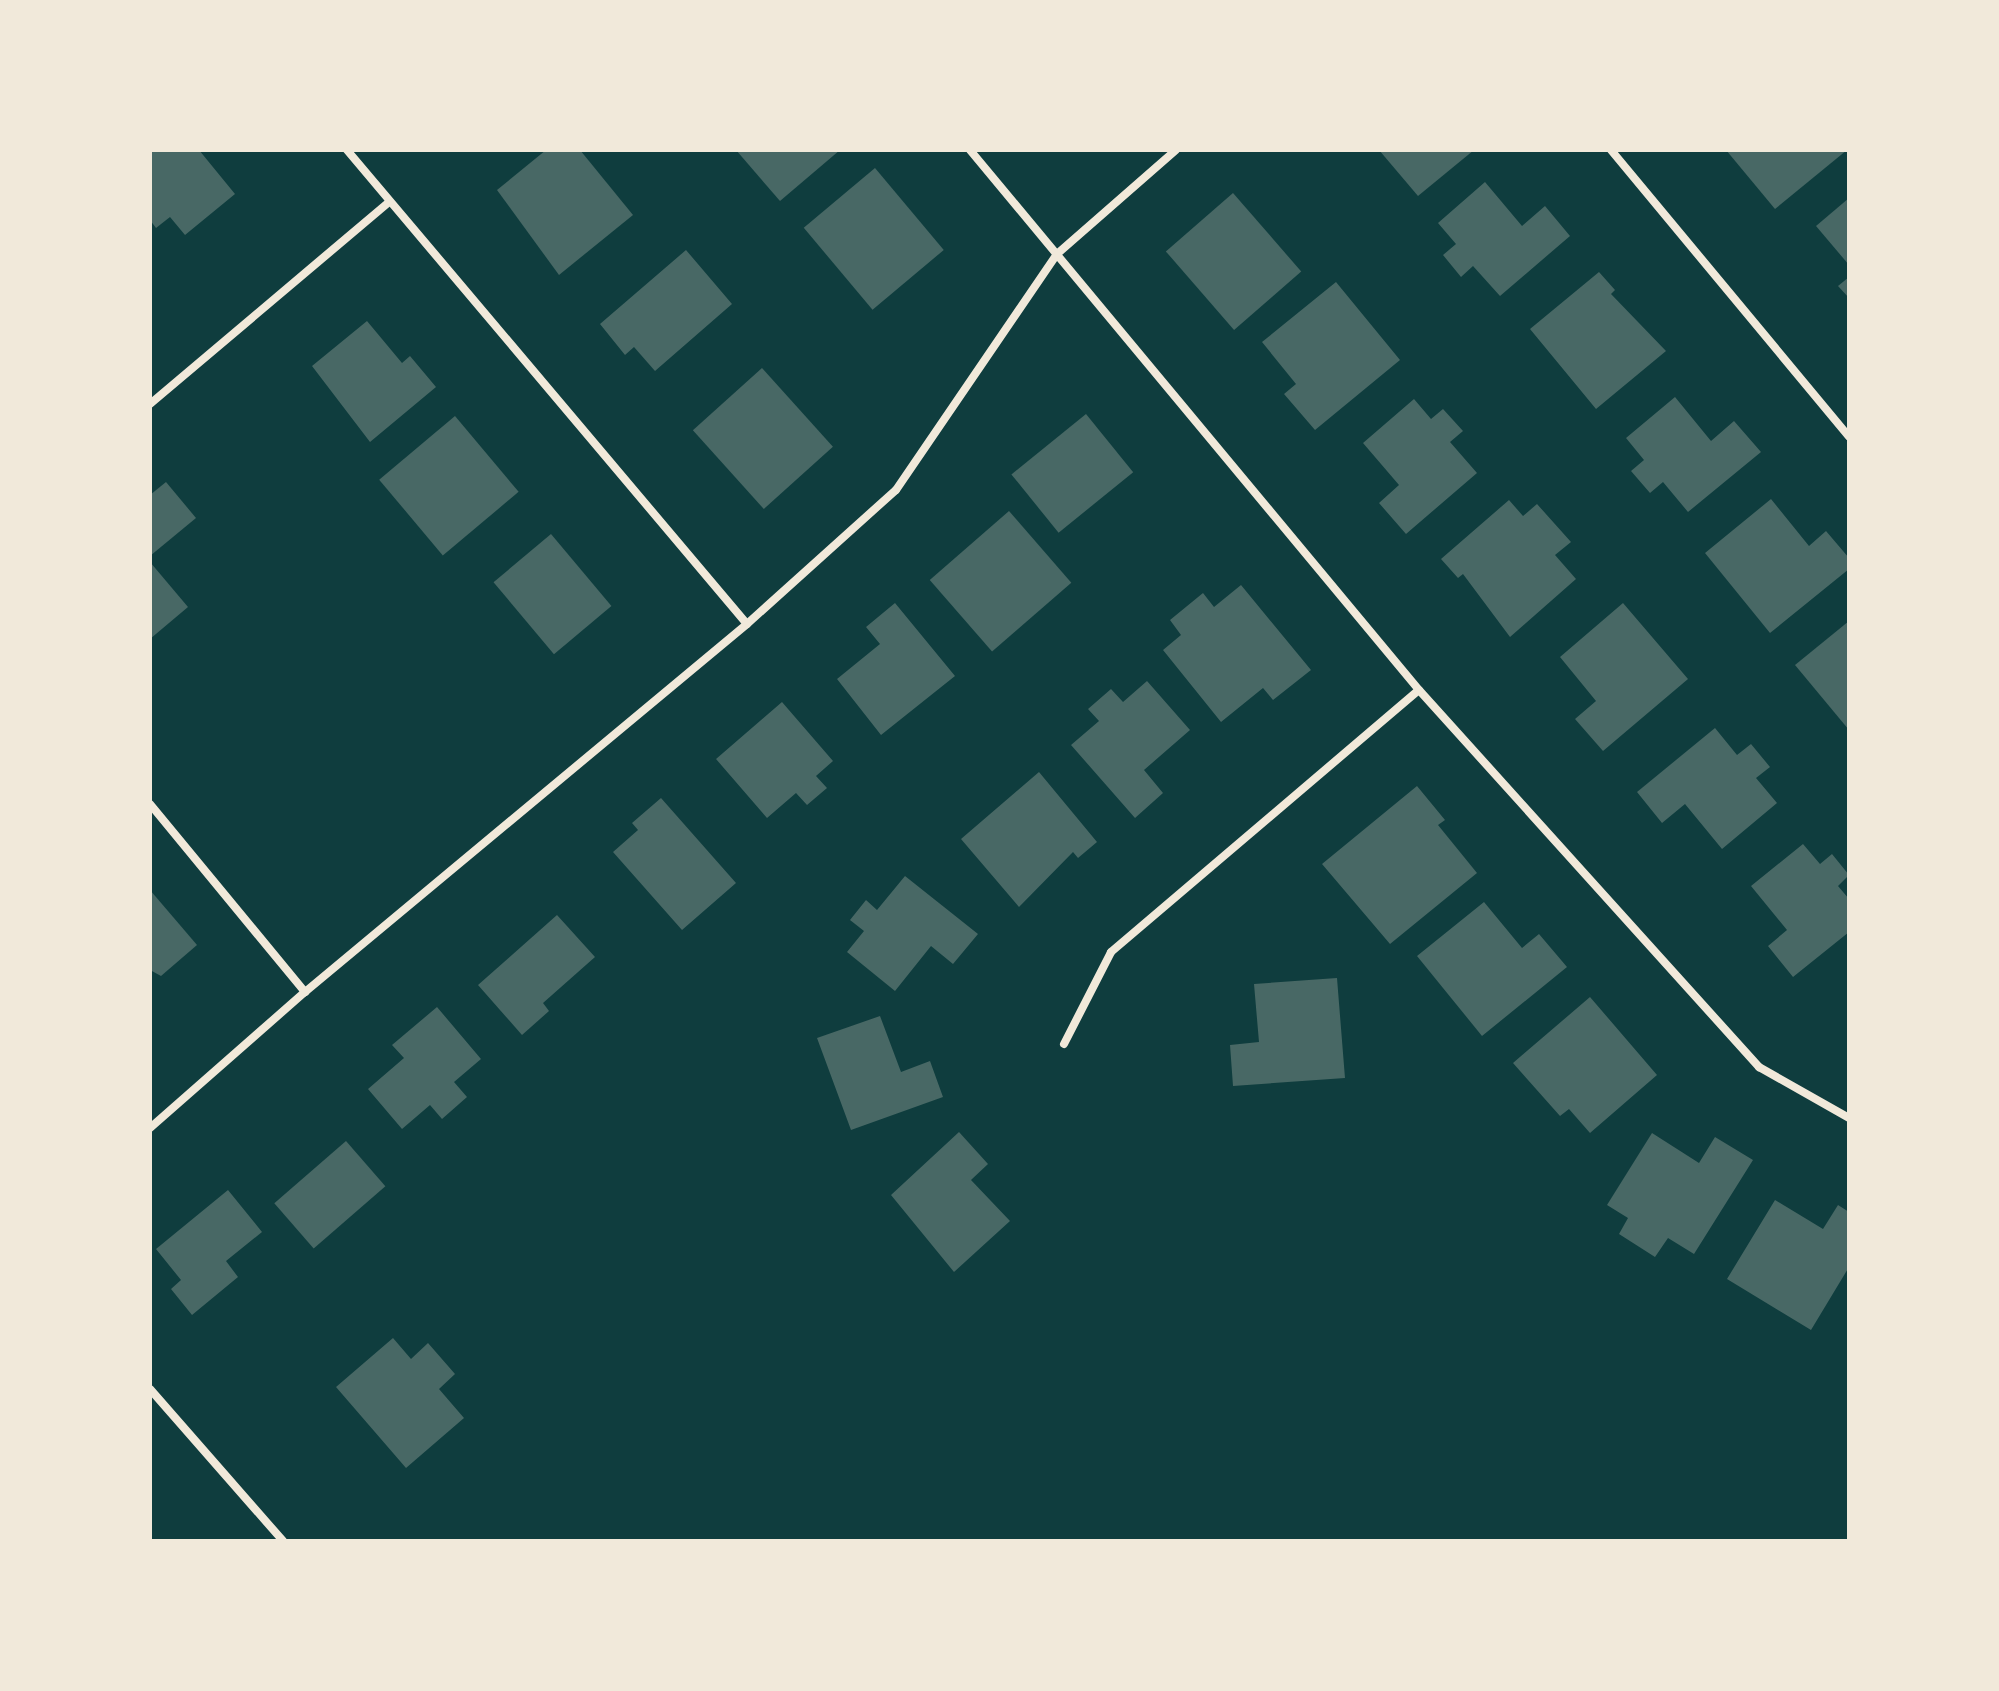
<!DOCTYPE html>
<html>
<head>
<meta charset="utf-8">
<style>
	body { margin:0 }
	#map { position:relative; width:1999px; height:1691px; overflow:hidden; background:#0f3d3e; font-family:Raleway,sans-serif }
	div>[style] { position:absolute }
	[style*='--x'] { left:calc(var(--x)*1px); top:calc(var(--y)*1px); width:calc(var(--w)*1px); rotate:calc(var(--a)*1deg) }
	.building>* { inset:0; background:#486865; transform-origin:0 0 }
	.minor>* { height:8px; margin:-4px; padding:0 4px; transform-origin:4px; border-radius:4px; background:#f1e9da }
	span { translate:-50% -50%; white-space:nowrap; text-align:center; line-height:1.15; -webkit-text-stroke:7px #f1e9da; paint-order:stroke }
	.frame { position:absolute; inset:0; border:152px solid #f1e9da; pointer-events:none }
</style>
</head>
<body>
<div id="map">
	<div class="building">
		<i style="clip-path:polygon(150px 150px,199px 150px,235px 194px,185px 235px,170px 217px,156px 228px,150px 220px)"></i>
		<i style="clip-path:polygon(546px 150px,580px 150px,633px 215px,559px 275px,497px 190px)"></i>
		<i style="clip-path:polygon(736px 150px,840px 150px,780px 201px)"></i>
		<i style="clip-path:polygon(1379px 150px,1474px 150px,1418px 196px)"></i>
		<i style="clip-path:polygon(1726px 150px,1847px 150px,1775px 209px)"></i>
		<i style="left:875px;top:168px;width:107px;height:93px;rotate:50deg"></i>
		<i style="clip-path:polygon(1485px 182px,1522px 226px,1545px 206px,1570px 236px,1500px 296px,1473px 266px,1461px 277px,1443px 255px,1456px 244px,1438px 223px)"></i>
		<i style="left:1233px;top:193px;width:104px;height:89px;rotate:49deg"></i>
		<i style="clip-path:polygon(1849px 198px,1849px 265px,1816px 226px)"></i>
		<i style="clip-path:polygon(686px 250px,732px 304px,655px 371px,634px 347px,625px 355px,600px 324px)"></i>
		<i style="clip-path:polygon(1599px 272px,1615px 290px,1611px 294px,1666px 351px,1596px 409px,1530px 329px)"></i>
		<i style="clip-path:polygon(1849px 277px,1849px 298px,1838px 286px)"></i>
		<i style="clip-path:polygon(1336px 282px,1400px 360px,1315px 430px,1284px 394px,1296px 384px,1262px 342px)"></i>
		<i style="clip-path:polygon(367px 321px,402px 363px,410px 356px,436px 387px,370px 442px,312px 366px)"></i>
		<i style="left:762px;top:368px;width:106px;height:93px;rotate:48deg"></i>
		<i style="clip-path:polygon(1675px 397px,1711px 441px,1734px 421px,1761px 452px,1688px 512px,1663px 482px,1650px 493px,1631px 471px,1644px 460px,1626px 438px)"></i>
		<i style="clip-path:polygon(1414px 399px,1431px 419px,1443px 409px,1463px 431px,1450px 442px,1477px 473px,1406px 534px,1379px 503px,1399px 485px,1363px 443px)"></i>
		<i style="left:1086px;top:414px;width:75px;height:96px;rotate:51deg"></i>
		<i style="left:455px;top:416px;width:99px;height:99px;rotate:50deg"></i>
		<i style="clip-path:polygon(166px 482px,196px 518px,150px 556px,150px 495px)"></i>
		<i style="clip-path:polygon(1771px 499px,1809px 546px,1826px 531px,1849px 558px,1849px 569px,1770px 633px,1705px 553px)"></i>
		<i style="clip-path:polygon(1509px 500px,1523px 516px,1537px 504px,1571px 542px,1555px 555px,1576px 579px,1510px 637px,1463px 574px,1458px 578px,1441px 559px)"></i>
		<i style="left:1009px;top:511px;width:95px;height:105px;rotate:49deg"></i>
		<i style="left:551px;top:534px;width:94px;height:75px;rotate:50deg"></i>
		<i style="clip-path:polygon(150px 562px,188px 607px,150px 639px)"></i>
		<i style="clip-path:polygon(1241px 585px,1311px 670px,1273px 700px,1263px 688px,1221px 722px,1163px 650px,1181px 635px,1170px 620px,1203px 593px,1214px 607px)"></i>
		<i style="clip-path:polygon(895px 603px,955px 676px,881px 735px,837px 679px,880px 644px,866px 627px)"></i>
		<i style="clip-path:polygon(1623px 603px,1688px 679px,1603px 751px,1575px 719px,1596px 701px,1560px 657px)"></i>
		<i style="clip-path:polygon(1849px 621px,1849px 730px,1795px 665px)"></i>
		<i style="clip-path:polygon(1147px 681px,1190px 730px,1144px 770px,1163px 793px,1135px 818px,1071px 745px,1099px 721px,1088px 709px,1111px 689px,1123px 702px)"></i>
		<i style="clip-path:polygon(782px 702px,833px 761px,816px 776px,827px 788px,807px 805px,796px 793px,767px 818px,716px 759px)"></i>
		<i style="clip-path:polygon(1715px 728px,1737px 755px,1751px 744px,1770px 767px,1756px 778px,1777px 803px,1722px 849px,1685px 804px,1662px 823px,1637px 792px)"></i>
		<i style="clip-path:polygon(1039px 772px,1097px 842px,1078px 858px,1073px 852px,1019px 907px,961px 839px)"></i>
		<i style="clip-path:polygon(1417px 786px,1445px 820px,1438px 825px,1477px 873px,1390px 944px,1322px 864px)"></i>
		<i style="clip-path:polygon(661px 798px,736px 883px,682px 930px,613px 852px,638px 830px,632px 823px)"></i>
		<i style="clip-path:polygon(1803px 844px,1820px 864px,1832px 854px,1849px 875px,1838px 886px,1849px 899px,1849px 932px,1793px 977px,1768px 946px,1787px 930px,1751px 886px)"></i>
		<i style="clip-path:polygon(905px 876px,978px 934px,953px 964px,931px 946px,895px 991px,847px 952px,864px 931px,850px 920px,866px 900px,877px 910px)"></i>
		<i style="clip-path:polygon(150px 890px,197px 945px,161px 976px,150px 970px)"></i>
		<i style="clip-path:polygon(1484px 902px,1522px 948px,1539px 934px,1567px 967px,1482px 1036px,1417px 956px)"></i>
		<i style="clip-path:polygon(557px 915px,595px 957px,543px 1003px,549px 1011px,522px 1035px,478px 985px)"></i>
		<i style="clip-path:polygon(1337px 978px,1345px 1078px,1233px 1086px,1230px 1045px,1259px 1042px,1254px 984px)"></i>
		<i style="clip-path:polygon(1590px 997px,1657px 1075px,1590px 1133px,1569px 1109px,1560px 1116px,1513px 1063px)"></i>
		<i style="clip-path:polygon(437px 1007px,481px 1059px,454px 1082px,467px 1097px,442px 1119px,430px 1105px,402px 1129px,368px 1089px,404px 1058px,392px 1045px)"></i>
		<i style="clip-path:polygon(880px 1016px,901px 1072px,930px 1061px,943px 1097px,851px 1130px,817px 1038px)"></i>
		<i style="clip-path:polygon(959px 1132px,988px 1164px,971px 1180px,1010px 1221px,954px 1272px,891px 1195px)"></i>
		<i style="clip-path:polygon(1652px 1133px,1699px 1163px,1715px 1137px,1753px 1160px,1694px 1254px,1668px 1238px,1655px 1257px,1619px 1234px,1628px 1218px,1607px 1205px)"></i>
		<i style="left:346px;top:1141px;width:60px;height:95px;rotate:49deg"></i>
		<i style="clip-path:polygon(228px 1190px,262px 1232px,226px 1261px,238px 1277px,192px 1315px,171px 1289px,181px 1280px,156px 1249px)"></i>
		<i style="clip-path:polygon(1775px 1200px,1823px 1229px,1838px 1205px,1849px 1212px,1849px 1267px,1811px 1330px,1727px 1279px)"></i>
		<i style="clip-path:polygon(393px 1338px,411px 1359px,428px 1343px,455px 1374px,439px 1389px,464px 1418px,406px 1468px,336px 1387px)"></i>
	</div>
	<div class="minor">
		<i style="--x:347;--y:150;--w:620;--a:49.84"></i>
		<i style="--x:970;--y:150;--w:702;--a:50.26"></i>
		<i style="--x:1419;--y:690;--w:508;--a:47.95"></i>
		<i style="--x:1759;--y:1067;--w:103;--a:29.5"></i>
		<i style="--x:1611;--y:150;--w:373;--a:50.3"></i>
		<i style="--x:150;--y:404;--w:313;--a:-40.2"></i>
		<i style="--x:150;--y:804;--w:244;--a:50.5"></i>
		<i style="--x:1064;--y:1044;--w:103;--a:-62.9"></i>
		<i style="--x:1111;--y:952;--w:404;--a:-40.4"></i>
		<i style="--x:150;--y:1128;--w:206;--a:-41.3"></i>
		<i style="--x:305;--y:992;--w:575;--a:-39.78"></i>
		<i style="--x:747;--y:624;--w:200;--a:-42"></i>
		<i style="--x:896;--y:490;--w:286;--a:-55.7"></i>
		<i style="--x:1057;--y:254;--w:158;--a:-41.2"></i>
		<i style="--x:150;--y:1389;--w:202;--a:48.8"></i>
	</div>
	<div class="frame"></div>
</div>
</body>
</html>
